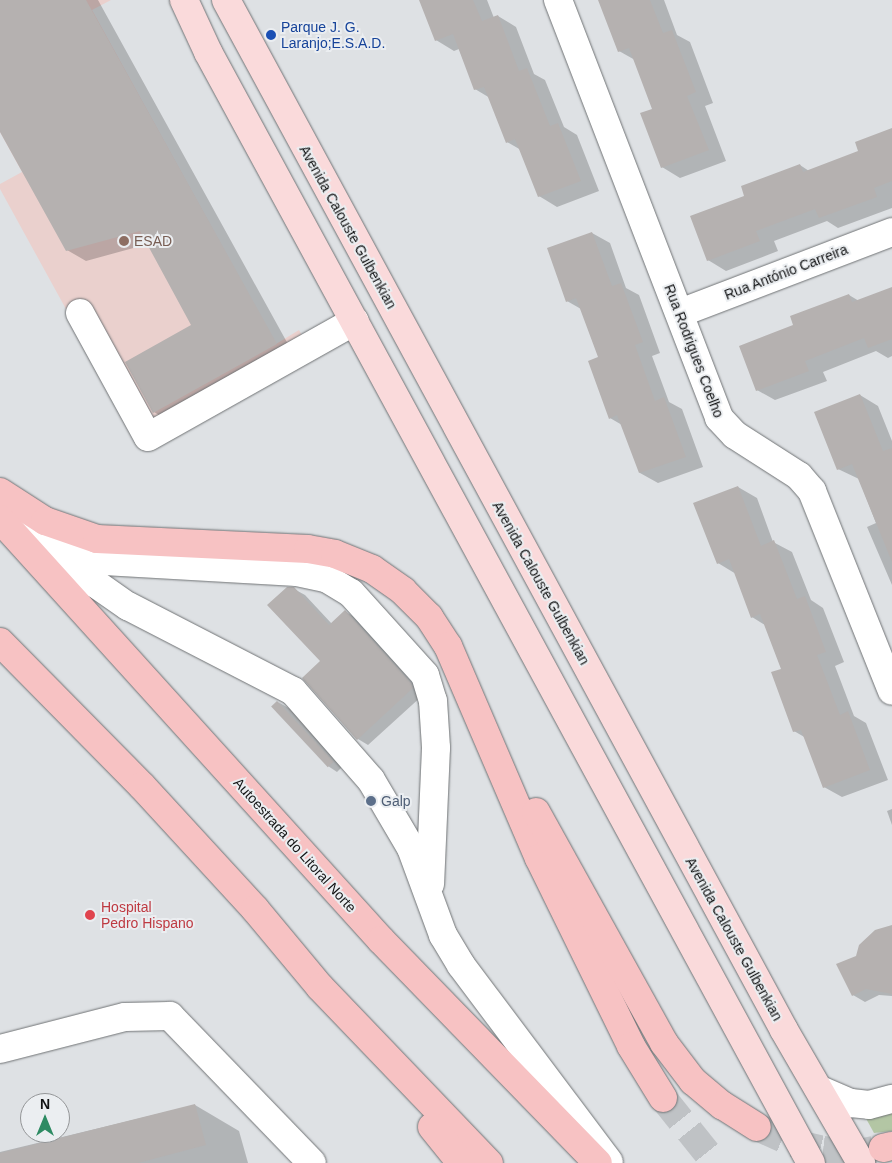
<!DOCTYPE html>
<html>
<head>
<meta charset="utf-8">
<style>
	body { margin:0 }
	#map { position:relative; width:892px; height:1163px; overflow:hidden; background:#dee1e4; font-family:Arial,sans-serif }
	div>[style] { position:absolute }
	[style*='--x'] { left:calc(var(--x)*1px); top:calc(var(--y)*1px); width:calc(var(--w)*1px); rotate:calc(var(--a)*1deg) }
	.education>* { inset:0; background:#ead0cd }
	.green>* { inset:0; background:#b3c6a4 }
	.shadow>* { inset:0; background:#0003 }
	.building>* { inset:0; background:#b5b1b0; transform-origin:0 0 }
	.highway-tunnel>* { height:28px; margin-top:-14px; transform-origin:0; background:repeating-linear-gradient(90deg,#bfc2c5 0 28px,transparent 0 42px) }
	.roads { filter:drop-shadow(0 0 1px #707375) drop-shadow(0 0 1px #707375) }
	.minor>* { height:28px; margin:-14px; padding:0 14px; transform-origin:14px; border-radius:14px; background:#fff }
	.major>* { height:28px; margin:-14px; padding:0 14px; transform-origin:14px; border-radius:14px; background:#fadadb }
	.highway>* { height:28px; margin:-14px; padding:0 14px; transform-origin:14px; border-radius:14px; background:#f7c2c3 }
	.dots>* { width:14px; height:14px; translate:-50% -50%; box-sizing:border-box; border:2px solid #ebeef1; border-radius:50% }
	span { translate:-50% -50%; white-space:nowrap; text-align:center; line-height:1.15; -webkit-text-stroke:4px #ebeef1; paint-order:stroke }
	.transit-label { font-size:14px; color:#164399 }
	.left { translate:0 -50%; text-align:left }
	.street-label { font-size:14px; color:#111213 }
	.education-label { font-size:14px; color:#785e54 }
	.service-label { font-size:14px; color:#4e5e75 }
	.health-label { font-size:14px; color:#be3a42 }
	.north { position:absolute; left:20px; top:1093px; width:50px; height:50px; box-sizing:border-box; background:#ebeef1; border:1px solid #949698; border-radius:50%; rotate:0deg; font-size:14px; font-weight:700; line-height:20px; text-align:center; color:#111213 }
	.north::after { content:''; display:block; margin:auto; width:18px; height:22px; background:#2d8b63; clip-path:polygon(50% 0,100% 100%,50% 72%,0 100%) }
</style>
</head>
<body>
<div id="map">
	<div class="education">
		<i style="clip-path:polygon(0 0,111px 0,92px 10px,276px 344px,299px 330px,314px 358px,144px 451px,0 189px,0 184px,22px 172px,0 132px)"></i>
	</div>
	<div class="green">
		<i style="clip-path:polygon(892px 1109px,892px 1131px,874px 1133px,863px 1113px)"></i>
	</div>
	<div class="shadow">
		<i style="clip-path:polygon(0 0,98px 0,294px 355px,172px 423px,154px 412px,193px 325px,148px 244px,86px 261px,67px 250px,0 129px)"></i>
		<i style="clip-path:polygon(420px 0,487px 0,494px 18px,498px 16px,516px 27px,534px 74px,545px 80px,564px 127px,577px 135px,599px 191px,557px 207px,539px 196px,521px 150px,507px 142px,490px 98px,475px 89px,459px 49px,454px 51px,436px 40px)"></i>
		<i style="clip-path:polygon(599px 0,664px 0,677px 35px,690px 42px,713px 103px,705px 106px,726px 161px,680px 178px,662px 167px,653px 109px,635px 60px,619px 51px)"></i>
		<i style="clip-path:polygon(892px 129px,892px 208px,838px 228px,827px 221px,774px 241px,778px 251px,726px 271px,708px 260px,746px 196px,800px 165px,809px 171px,860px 152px)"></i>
		<i style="clip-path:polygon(592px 233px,610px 243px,626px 288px,639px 295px,660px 353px,652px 356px,669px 402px,682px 409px,703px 467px,658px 483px,640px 473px,622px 425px,610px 418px,599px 358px,581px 309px,567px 301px)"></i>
		<i style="clip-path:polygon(892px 288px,892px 356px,888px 358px,876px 351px,823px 372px,827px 381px,775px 400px,757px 390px,795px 326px,849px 295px,859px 301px)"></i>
		<i style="clip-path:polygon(860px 395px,878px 406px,892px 441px,892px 585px,867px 527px,876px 523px,859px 479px,838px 469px)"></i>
		<i style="clip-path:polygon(738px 487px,757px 498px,773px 542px,792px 552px,811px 600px,823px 608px,844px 662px,835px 666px,854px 716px,866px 723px,888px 780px,842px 797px,824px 787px,806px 738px,794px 731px,782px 670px,765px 625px,752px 617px,736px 574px,718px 563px)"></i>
		<i style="clip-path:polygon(294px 589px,305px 595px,332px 624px,346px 612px,356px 618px,423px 695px,368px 745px,358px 739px,322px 661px)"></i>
		<i style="clip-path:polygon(278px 702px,292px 710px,342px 767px,337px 772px,328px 766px)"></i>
		<i style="clip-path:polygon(892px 809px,892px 825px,887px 811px)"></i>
		<i style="clip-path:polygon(892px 930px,892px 996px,879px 995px,865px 1002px,853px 995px,857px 957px)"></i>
		<i style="clip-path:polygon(195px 1105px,239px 1131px,248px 1163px,0 1163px,0 1152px)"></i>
	</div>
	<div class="building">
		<i style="clip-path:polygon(0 0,86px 0,277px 344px,153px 413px,125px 362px,191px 325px,140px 231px,66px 251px,0 132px)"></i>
		<i style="clip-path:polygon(419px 0,473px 0,482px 21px,498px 15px,519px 71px,527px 68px,550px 126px,558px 123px,581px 181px,538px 197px,515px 139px,506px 143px,484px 87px,474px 90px,453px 34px,435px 41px)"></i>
		<i style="clip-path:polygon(598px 0,650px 0,663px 33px,672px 30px,696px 92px,687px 96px,709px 150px,661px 168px,640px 113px,652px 109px,629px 48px,618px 52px)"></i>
		<i style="clip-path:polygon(892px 128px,892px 181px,874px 188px,877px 197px,819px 218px,815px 209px,756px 231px,760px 241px,707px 261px,690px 216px,744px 196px,741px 186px,800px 164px,803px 172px,858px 151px,855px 142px)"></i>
		<i style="clip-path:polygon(592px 232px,612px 286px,621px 283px,643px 342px,635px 345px,655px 401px,664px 397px,686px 457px,639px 473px,617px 415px,609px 419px,588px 361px,598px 357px,576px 298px,566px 302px,547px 248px)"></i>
		<i style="clip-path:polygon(892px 287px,892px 339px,868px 348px,864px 338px,805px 361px,809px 371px,756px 391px,739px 346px,793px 325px,790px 316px,849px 294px,852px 302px)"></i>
		<i style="clip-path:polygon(860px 394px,883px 451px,892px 448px,892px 562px,852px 464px,837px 470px,814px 412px)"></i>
		<i style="clip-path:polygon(738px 486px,761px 546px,774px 540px,797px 599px,805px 596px,826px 652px,817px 655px,840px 715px,848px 711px,870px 770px,823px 788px,801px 730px,793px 732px,771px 672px,781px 669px,760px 614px,751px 618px,729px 559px,717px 564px,693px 503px)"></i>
		<i style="clip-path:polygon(287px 587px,294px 587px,329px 625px,345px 610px,411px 683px,413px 688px,357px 740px,302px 678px,320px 661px,267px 605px)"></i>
		<i style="left:277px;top:701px;width:83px;height:8px;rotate:47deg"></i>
		<i style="clip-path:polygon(892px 925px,892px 994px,866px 989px,852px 996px,836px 964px,856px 956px,859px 945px,875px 930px)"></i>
		<i style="clip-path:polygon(195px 1104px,206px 1145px,138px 1163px,0 1163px,0 1153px)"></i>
	</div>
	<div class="highway-tunnel">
		<i style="--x:663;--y:1098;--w:83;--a:51.3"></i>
		<i style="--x:757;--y:1127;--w:39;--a:24"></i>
		<i style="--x:793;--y:1143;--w:31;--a:13"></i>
		<i style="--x:823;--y:1150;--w:32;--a:7"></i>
		<i style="--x:855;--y:1154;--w:19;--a:-12"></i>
	</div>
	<div class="roads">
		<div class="minor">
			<i style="--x:558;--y:0;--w:448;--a:68.9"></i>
			<i style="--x:719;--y:418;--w:23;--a:47"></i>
			<i style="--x:735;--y:435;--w:76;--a:32.6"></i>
			<i style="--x:799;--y:476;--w:20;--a:49"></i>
			<i style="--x:812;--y:491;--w:215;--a:68.2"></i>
			<i style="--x:80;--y:313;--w:141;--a:61.3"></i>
			<i style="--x:148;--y:437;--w:237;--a:-29.3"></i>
			<i style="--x:680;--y:313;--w:227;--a:-20.9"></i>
			<i style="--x:15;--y:509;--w:110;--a:42.8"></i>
			<i style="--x:96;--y:584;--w:39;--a:35"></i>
			<i style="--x:128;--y:606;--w:186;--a:27.3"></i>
			<i style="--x:293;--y:691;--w:118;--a:48.8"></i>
			<i style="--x:371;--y:780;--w:79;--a:59.5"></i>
			<i style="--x:411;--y:848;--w:93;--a:69.8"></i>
			<i style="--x:443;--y:935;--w:35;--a:59"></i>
			<i style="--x:461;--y:965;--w:246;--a:53.1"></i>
			<i style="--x:61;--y:551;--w:44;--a:13.1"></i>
			<i style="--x:104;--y:561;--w:193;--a:3.3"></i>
			<i style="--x:297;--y:572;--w:30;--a:12"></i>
			<i style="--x:326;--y:578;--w:29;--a:31"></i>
			<i style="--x:351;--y:593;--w:110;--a:47.9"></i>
			<i style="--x:425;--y:675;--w:27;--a:73"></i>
			<i style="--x:433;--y:701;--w:47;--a:86.3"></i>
			<i style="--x:436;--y:748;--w:136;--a:92.5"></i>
			<i style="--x:0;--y:1049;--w:129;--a:-14.4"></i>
			<i style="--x:125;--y:1017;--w:45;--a:-1.3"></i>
			<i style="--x:170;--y:1016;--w:204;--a:46"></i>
			<i style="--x:820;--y:1090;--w:34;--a:23"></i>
			<i style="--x:851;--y:1103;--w:18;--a:6"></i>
			<i style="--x:869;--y:1105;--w:24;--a:-15"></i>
		</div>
		<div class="major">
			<i style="--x:184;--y:0;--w:57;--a:65.2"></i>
			<i style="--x:208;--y:52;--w:1264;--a:61.51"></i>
			<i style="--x:226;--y:0;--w:1171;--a:61.55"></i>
			<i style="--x:784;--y:1030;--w:154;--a:59.9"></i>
		</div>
		<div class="highway">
			<i style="--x:0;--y:492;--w:54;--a:32.8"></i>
			<i style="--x:45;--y:521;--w:55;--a:19.1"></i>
			<i style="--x:97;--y:539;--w:211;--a:2.7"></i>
			<i style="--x:308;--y:549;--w:27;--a:10"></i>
			<i style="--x:335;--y:554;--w:40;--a:22"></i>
			<i style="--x:372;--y:569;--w:38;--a:35"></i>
			<i style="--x:403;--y:591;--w:37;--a:45"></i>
			<i style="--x:429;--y:617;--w:35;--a:57"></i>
			<i style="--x:448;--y:646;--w:231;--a:66.8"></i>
			<i style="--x:539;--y:858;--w:209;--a:63.9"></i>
			<i style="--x:631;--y:1046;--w:61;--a:58.4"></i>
			<i style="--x:0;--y:519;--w:568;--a:47.86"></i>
			<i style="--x:381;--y:940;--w:311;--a:45.8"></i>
			<i style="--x:0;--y:642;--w:202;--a:45.4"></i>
			<i style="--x:142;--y:786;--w:167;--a:47.4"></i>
			<i style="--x:255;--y:909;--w:102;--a:50.2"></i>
			<i style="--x:320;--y:987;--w:244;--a:46.2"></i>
			<i style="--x:536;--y:812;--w:264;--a:61"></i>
			<i style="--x:664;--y:1043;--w:48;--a:52.7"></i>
			<i style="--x:693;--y:1081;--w:38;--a:40"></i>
			<i style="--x:722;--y:1105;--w:41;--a:32.2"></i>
			<i style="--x:432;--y:1127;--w:46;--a:51.1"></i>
			<i style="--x:883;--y:1148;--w:9;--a:-13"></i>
		</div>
	</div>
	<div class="dots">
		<i style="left:271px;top:35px;background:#1a4fb4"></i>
		<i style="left:124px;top:241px;background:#8d6e63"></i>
		<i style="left:371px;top:801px;background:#5c6f8a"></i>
		<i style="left:90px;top:915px;background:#e0444e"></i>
	</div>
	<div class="transit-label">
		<span class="left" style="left:281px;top:35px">Parque J. G.<br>Laranjo;E.S.A.D.</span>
	</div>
	<div class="street-label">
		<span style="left:348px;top:227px;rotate:61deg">Avenida Calouste Gulbenkian</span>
		<span style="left:786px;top:272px;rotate:-21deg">Rua António Carreira</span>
		<span style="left:694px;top:351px;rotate:69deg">Rua Rodrigues Coelho</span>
		<span style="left:541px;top:583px;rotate:61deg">Avenida Calouste Gulbenkian</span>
		<span style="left:295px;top:845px;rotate:48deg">Autoestrada do Litoral Norte</span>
		<span style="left:734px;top:939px;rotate:61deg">Avenida Calouste Gulbenkian</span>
	</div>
	<div class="education-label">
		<span class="left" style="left:134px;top:241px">ESAD</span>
	</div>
	<div class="service-label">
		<span class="left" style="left:381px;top:801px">Galp</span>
	</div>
	<div class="health-label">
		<span class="left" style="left:101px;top:915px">Hospital<br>Pedro Hispano</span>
	</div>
	<div class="north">N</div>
</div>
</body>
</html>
